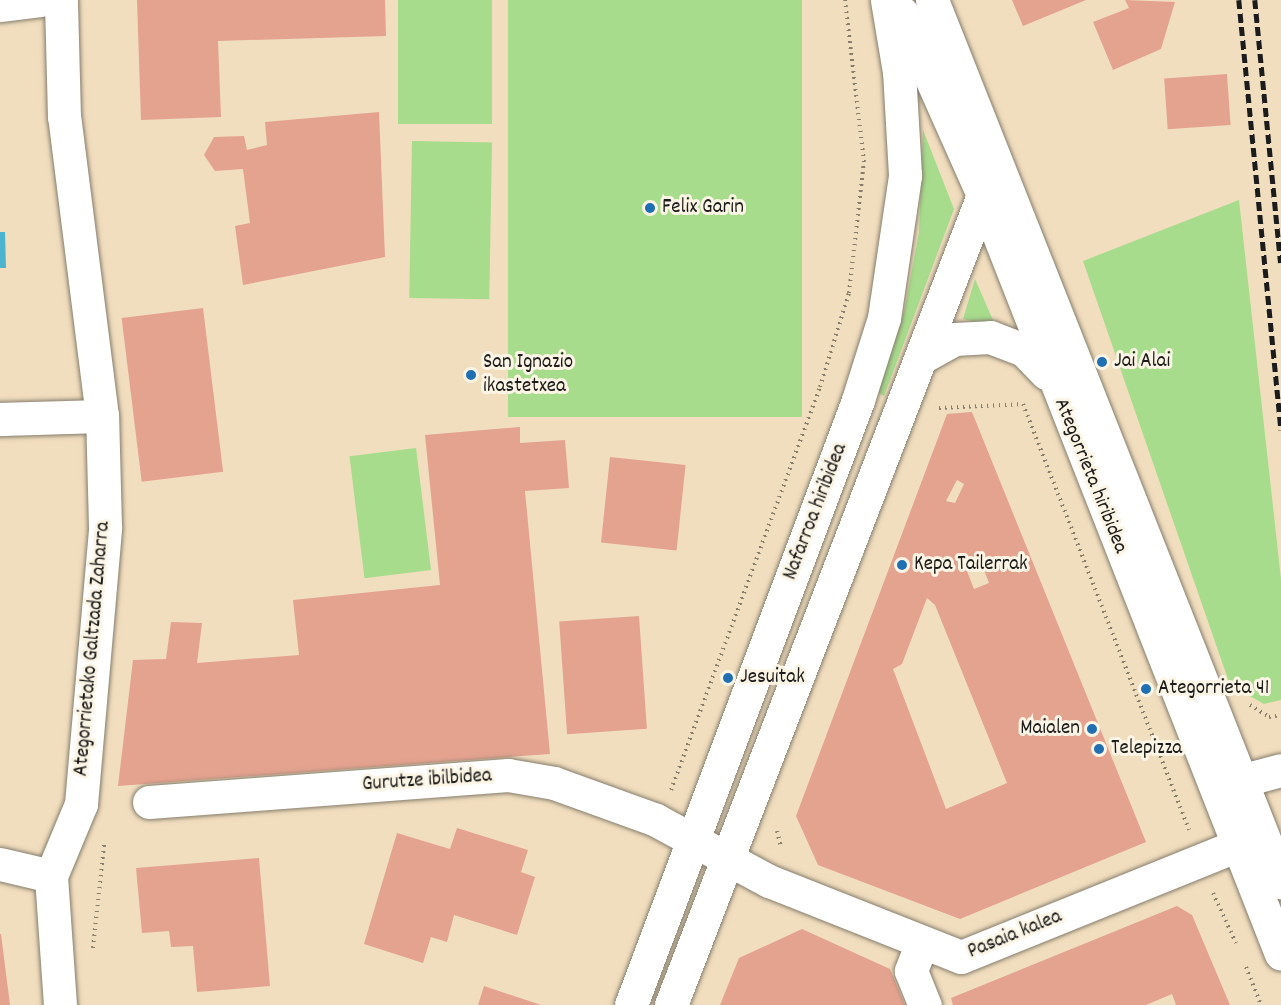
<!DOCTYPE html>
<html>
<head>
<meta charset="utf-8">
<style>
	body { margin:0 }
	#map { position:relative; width:1281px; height:1005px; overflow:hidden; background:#f1debe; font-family:Dekko,sans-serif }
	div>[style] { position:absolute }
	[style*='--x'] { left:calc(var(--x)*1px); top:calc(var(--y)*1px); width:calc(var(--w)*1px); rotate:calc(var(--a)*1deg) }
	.green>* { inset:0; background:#a7dc8c; transform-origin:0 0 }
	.water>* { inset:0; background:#4eb4cd }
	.building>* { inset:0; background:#e4a38f; transform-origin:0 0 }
	.path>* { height:4px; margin-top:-2px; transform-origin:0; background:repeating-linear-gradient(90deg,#867d6d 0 1.5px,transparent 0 6px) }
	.roads { filter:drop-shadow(0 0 2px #867d6d) drop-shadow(0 0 2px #867d6d) }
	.street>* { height:33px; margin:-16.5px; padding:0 16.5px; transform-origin:16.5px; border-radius:16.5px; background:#fff }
	.secondary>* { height:33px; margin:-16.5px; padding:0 16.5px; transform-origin:16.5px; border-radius:16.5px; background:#fff }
	.rail>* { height:4.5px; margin-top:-2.25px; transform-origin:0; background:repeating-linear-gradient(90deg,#1c1c1c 0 9px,transparent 0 13.5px) }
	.dots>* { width:16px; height:16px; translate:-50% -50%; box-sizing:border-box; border:3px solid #fcf5e5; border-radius:50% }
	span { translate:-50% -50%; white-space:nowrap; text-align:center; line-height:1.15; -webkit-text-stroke:6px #fcf5e5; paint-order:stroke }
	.poi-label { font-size:21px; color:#1c1c1c }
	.left { translate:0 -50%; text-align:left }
	.right { translate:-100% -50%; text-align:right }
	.street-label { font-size:21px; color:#1c1c1c }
</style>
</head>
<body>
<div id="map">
	<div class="green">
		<i style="left:398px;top:0;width:94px;height:124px"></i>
		<i style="left:508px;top:0;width:294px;height:417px"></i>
		<i style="clip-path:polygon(923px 130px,954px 209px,884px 396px,877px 392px,904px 312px,919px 232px)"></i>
		<i style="left:412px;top:141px;width:80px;height:157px;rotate:1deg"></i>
		<i style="clip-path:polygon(1239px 200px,1281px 579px,1281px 700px,1264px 704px,1230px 685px,1083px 261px)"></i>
		<i style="clip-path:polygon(975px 279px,996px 327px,963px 319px)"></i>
		<i style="left:416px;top:448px;width:123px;height:67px;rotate:83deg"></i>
	</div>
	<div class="water">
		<i style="clip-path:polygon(0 232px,5px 232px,6px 268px,0 268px)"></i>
	</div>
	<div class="building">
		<i style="clip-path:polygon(137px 0,385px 0,386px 36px,218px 41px,221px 117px,141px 120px)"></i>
		<i style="clip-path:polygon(1012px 0,1086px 0,1023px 26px)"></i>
		<i style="clip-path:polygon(1125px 0,1175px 2px,1161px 49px,1113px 70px,1093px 22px,1129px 8px)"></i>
		<i style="left:1227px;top:74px;width:51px;height:63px;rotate:86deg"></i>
		<i style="clip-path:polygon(379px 112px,385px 257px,243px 285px,235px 226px,250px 223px,243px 169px,215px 171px,204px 155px,214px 137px,244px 136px,247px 150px,267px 145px,265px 122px)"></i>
		<i style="left:203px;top:308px;width:165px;height:82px;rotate:83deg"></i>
		<i style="clip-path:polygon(evenodd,972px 412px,1146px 842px,960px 919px,818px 865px,796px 816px,947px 414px,972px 412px,957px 480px,964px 484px,955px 503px,946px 501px,957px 480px,972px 412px,982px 565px,989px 583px,974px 589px,967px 571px,982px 565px,972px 412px,927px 598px,935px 605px,1007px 783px,946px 809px,893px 669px,902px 664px,927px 598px)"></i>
		<i style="clip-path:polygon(520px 427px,520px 443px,565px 440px,569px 488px,525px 491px,550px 754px,118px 786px,133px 660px,166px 659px,171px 622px,202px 623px,197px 663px,299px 655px,293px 600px,440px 585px,425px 435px)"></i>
		<i style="left:610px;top:457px;width:76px;height:86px;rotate:6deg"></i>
		<i style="left:639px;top:616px;width:113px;height:80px;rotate:86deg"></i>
		<i style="clip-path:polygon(457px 828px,528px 850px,521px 872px,535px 877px,517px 935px,454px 915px,447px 942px,431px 937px,423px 963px,364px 944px,397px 833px,450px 849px)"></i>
		<i style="clip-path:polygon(259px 858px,270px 986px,197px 992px,193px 946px,171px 947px,169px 931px,142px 933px,136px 868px)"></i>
		<i style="clip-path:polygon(1177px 906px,1192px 915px,1230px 1005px,1176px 1005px,1172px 994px,1146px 1005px,953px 1005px,951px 998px)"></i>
		<i style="clip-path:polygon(802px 929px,890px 969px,905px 1005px,720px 1005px,739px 958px)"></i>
		<i style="clip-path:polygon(0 934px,1px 934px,10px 1005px,0 1005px)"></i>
		<i style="clip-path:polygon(484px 986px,541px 1005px,478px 1005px)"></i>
	</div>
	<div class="path">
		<i style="--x:939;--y:408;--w:84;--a:-2.7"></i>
		<i style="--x:1023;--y:404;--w:457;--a:68.7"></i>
		<i style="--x:1250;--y:705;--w:22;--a:32"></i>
		<i style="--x:1269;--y:717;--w:12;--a:-9"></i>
		<i style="--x:671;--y:790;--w:430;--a:-69.7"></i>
		<i style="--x:820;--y:387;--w:98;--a:-72.9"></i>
		<i style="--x:849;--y:293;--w:132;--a:-83.5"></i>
		<i style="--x:864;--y:162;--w:163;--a:-96.7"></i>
		<i style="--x:777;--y:831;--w:16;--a:76"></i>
		<i style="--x:1213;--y:893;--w:55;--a:65.3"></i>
		<i style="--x:93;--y:948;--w:104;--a:-83.9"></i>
		<i style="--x:1246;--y:967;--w:41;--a:68.5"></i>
	</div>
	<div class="roads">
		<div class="street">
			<i style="--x:0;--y:5;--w:40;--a:-7.1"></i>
			<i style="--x:0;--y:419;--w:102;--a:-1.7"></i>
			<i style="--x:149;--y:802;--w:360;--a:-4.3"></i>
			<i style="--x:508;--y:775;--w:47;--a:9.9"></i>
			<i style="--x:554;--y:783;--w:109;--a:19.9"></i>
			<i style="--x:656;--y:820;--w:128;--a:28.4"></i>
			<i style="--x:769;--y:881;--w:206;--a:21.6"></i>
			<i style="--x:961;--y:957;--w:299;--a:-22"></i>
			<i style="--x:1238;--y:845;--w:28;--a:-52"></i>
			<i style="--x:1223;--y:802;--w:27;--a:-51"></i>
			<i style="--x:1240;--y:781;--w:42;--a:-15"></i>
			<i style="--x:0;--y:864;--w:52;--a:13.2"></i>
			<i style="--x:922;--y:942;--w:31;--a:111"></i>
			<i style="--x:911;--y:971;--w:37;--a:68"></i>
			<i style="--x:60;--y:1005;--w:129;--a:-94"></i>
			<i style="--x:51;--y:876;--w:78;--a:-67.4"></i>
			<i style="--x:81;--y:804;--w:278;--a:-85"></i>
			<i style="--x:105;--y:527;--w:111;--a:-91.5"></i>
			<i style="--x:102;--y:416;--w:301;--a:-97.2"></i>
			<i style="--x:64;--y:117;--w:117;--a:-91.5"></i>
		</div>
		<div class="secondary">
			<i style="--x:932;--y:0;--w:949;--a:68.41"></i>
			<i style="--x:902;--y:13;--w:199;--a:66"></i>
			<i style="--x:983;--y:195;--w:815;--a:68.56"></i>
			<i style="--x:922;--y:357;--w:37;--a:-29"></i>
			<i style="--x:954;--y:339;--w:36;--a:-3"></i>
			<i style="--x:990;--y:337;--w:36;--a:21"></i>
			<i style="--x:1024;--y:350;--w:32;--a:46"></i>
			<i style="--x:631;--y:1005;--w:646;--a:-69.43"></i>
			<i style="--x:858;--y:400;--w:86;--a:-72.4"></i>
			<i style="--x:884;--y:318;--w:145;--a:-81.6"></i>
			<i style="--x:905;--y:175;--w:103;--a:-93.3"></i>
			<i style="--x:899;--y:72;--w:73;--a:-99.5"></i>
			<i style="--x:671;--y:1005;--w:879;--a:-68.93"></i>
		</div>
	</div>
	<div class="rail">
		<i style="--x:1239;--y:0;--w:432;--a:84.4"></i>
		<i style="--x:1255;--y:0;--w:264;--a:84.4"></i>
	</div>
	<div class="dots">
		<i style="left:650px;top:208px;background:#1f6fb2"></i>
		<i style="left:1102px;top:362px;background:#1f6fb2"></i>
		<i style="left:471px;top:375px;background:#1f6fb2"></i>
		<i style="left:902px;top:565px;background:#1f6fb2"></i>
		<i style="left:728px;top:678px;background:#1f6fb2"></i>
		<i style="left:1146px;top:689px;background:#1f6fb2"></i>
		<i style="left:1092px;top:729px;background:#1f6fb2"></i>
		<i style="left:1099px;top:749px;background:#1f6fb2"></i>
	</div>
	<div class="poi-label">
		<span class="left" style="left:662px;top:208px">Felix Garin</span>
		<span class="left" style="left:1114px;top:362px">Jai Alai</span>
		<span class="left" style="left:483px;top:375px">San Ignazio<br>ikastetxea</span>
		<span class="left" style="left:914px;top:565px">Kepa Tailerrak</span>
		<span class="left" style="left:740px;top:678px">Jesuitak</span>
		<span class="left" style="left:1158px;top:689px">Ategorrieta 41</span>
		<span class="right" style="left:1080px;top:729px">Maialen</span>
		<span class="left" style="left:1111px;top:749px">Telepizza</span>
	</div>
	<div class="street-label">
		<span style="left:1090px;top:476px;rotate:68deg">Ategorrieta hiribidea</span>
		<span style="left:816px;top:512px;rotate:-69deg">Nafarroa hiribidea</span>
		<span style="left:93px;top:649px;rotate:-85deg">Ategorrietako Galtzada Zaharra</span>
		<span style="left:427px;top:781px;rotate:-4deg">Gurutze ibilbidea</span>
		<span style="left:1015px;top:935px;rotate:-22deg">Pasaia kalea</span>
	</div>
</div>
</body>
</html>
